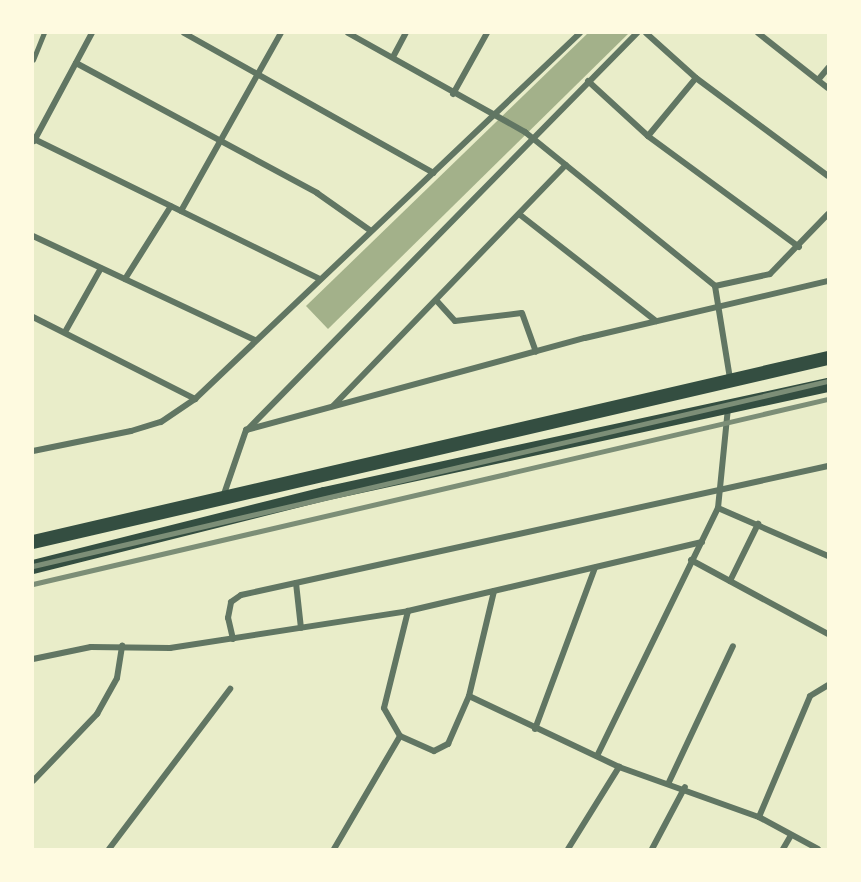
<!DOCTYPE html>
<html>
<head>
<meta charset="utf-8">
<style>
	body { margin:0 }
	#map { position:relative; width:861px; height:882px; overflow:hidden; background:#e9edc9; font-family:"Fira Sans Condensed",sans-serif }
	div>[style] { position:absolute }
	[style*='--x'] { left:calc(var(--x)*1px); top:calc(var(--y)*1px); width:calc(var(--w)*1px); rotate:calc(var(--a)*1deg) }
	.water>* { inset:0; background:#a3b18a }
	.service>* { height:4.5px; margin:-2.25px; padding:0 2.25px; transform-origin:2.25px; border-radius:2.25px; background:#617663 }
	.minor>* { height:6px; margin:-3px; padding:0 3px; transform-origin:3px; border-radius:3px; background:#617663 }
	.primary>* { height:14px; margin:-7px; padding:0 7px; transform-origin:7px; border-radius:7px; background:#344e41 }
	.rail>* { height:4.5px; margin:-2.25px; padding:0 2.25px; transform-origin:2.25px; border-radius:2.25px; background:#7c8e77 }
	span { translate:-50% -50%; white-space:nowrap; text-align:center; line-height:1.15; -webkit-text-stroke:4.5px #fefae0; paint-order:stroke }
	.frame { position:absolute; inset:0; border:34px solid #fefae0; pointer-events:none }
</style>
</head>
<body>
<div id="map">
	<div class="water">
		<i style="clip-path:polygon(588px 33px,629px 33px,328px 329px,306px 306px)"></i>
	</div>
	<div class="service">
		<i style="--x:33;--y:60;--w:29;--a:-68"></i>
	</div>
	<div class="minor">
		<i style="--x:184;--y:33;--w:286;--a:29.3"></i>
		<i style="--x:348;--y:33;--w:203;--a:29.2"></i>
		<i style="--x:525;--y:132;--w:245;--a:39"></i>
		<i style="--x:715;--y:286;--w:94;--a:80.8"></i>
		<i style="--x:646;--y:33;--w:67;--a:42"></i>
		<i style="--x:758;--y:33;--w:89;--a:38.2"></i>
		<i style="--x:393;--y:57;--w:27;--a:-62"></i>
		<i style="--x:76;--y:63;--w:274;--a:28.3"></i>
		<i style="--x:317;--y:193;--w:66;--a:35.1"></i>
		<i style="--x:818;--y:80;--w:16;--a:-50"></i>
		<i style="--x:588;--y:81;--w:81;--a:42.5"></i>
		<i style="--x:453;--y:94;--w:70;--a:-60.9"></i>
		<i style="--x:34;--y:139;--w:318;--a:26.1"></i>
		<i style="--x:34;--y:141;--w:123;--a:-61.8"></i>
		<i style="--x:181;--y:211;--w:204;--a:-60.7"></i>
		<i style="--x:519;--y:214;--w:174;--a:38"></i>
		<i style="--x:33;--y:236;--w:245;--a:25.1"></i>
		<i style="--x:799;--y:247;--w:187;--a:-143.7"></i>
		<i style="--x:648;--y:136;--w:75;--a:-50.4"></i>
		<i style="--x:696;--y:78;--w:164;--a:36.6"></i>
		<i style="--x:125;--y:279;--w:86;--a:-57.8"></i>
		<i style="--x:715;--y:286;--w:56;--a:-12.3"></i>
		<i style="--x:770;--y:274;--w:83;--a:-46"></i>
		<i style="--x:436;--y:300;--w:28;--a:48"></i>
		<i style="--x:455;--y:321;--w:67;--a:-6.8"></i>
		<i style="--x:522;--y:313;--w:41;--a:70.3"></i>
		<i style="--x:33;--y:317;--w:182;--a:26.8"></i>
		<i style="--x:65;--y:332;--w:73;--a:-60.6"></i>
		<i style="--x:333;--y:406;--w:335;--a:-46"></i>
		<i style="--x:247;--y:430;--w:557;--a:-45.51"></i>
		<i style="--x:33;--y:451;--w:100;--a:-11.5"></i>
		<i style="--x:131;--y:431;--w:31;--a:-17"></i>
		<i style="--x:161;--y:422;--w:41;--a:-34.1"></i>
		<i style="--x:195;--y:399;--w:531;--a:-43.55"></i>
		<i style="--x:224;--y:494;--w:68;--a:-71"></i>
		<i style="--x:246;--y:430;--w:351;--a:-15.2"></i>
		<i style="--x:585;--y:338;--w:250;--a:-13.2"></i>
		<i style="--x:718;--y:508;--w:120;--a:23.6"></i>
		<i style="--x:691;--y:560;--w:156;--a:28.4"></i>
		<i style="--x:730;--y:581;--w:64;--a:-63.8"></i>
		<i style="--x:296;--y:583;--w:45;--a:83.7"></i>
		<i style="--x:233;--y:639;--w:22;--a:-103"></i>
		<i style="--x:228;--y:618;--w:16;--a:-79"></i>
		<i style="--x:231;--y:602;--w:12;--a:-35"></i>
		<i style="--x:241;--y:595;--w:601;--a:-12.39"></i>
		<i style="--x:33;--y:659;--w:59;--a:-11.7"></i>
		<i style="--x:91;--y:647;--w:79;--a:0.7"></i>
		<i style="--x:170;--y:648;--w:241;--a:-8.8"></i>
		<i style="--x:408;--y:611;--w:302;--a:-13.2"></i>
		<i style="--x:469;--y:696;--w:166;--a:25.3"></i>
		<i style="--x:619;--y:767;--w:149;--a:19.7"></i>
		<i style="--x:759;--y:817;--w:67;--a:28.5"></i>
		<i style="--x:535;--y:729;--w:172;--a:-69.6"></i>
		<i style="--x:400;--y:736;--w:37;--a:24"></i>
		<i style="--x:434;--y:751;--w:16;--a:-27"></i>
		<i style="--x:448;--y:744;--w:52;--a:-66.4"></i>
		<i style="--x:469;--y:696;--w:108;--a:-76.6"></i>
		<i style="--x:597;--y:756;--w:276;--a:-64"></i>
		<i style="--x:718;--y:508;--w:100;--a:-84.3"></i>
		<i style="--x:33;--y:781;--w:93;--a:-46.3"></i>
		<i style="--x:97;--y:714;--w:41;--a:-60.9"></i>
		<i style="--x:117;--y:678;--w:33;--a:-81"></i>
		<i style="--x:669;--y:782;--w:150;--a:-64.8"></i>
		<i style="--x:759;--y:817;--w:131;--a:-67.1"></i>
		<i style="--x:810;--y:696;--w:21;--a:-31"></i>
		<i style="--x:109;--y:849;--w:201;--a:-52.9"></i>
		<i style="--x:334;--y:849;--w:131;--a:-59.7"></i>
		<i style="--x:400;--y:736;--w:32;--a:-120"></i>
		<i style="--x:384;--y:708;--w:100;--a:-76.1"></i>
		<i style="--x:568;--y:849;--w:97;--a:-58.1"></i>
		<i style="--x:652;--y:849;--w:70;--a:-62"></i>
		<i style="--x:783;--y:849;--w:16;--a:-60"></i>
	</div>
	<div class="primary">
		<i style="--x:33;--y:542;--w:816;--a:-13.03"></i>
		<i style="--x:33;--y:567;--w:300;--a:-14.1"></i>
		<i style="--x:324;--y:494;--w:516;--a:-12.2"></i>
	</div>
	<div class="rail">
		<i style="--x:33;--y:566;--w:816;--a:-13.1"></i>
		<i style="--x:33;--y:584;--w:816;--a:-13.1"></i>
	</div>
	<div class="frame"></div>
</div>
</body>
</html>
